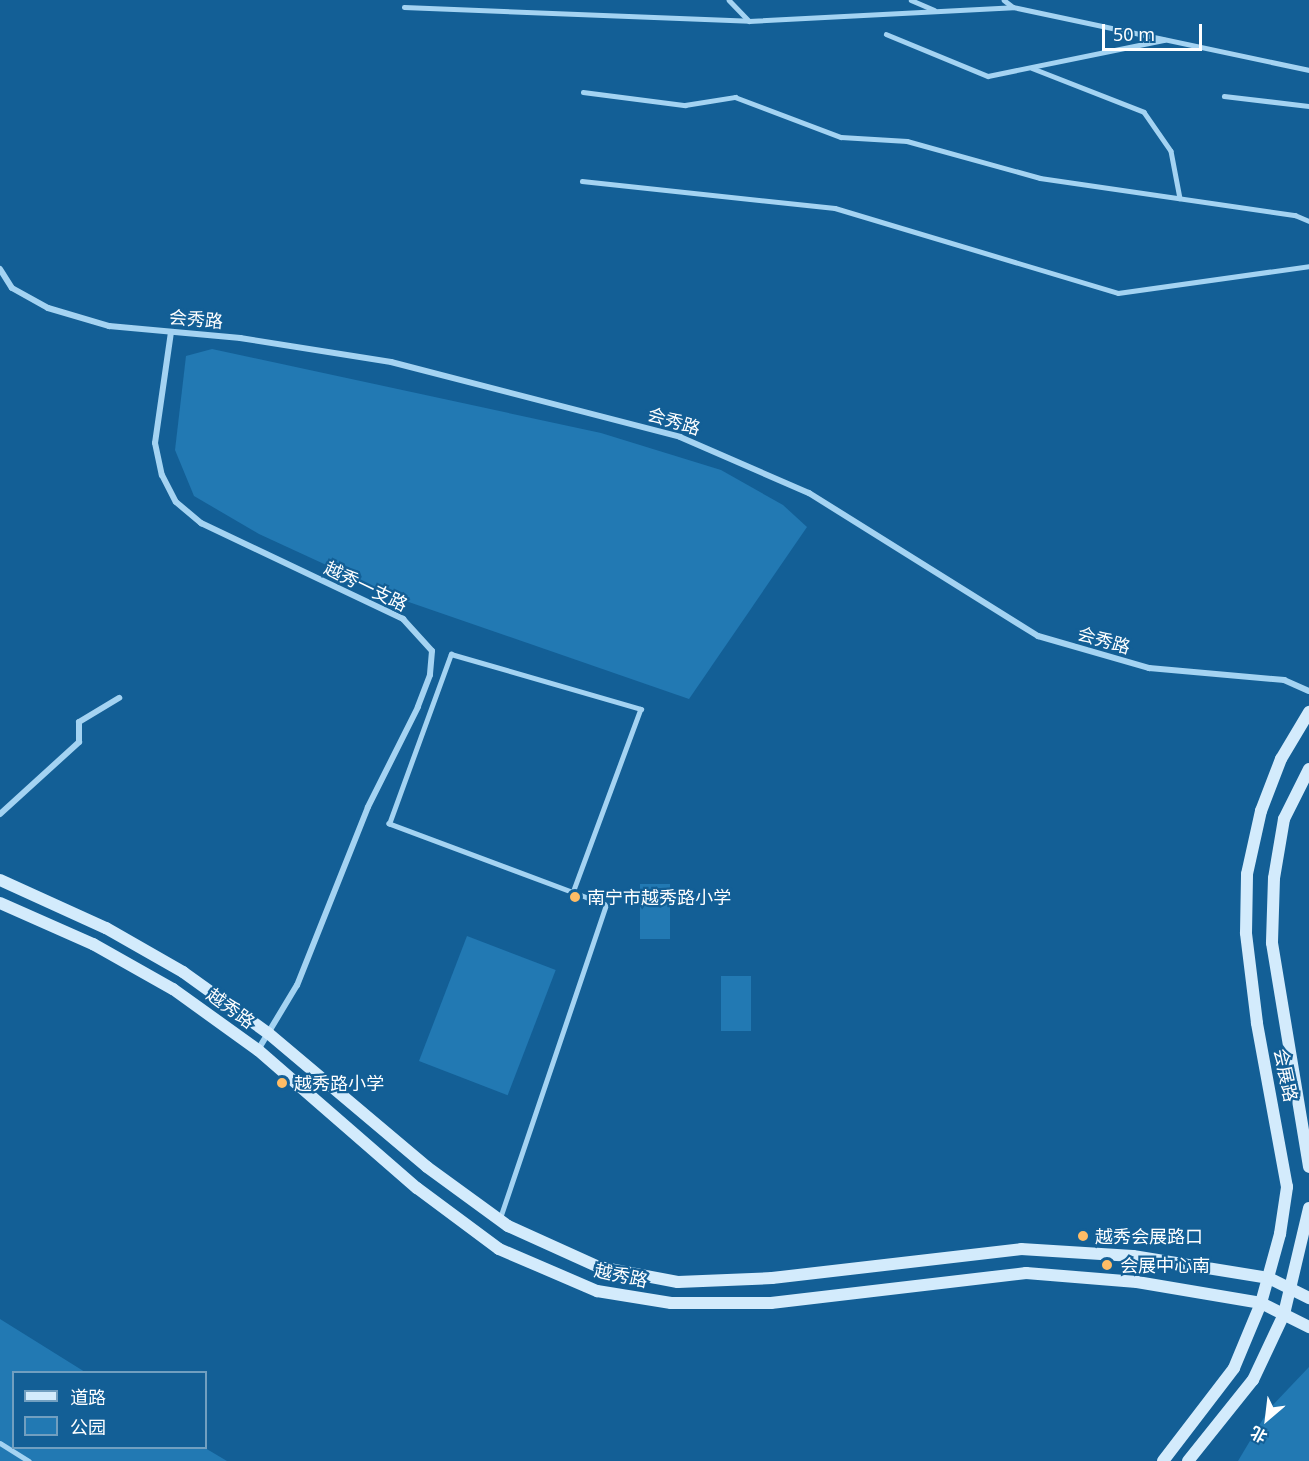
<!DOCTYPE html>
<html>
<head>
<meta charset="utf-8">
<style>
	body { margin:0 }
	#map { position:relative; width:1309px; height:1461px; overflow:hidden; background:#135f96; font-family:"Noto Sans","Noto Sans SC",sans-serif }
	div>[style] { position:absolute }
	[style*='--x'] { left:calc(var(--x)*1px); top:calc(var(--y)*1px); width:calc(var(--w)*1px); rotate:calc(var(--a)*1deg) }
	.green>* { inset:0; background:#2279b3; transform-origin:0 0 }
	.lane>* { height:4.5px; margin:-2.25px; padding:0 2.25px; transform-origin:2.25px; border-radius:2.25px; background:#a4d3f2 }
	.street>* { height:6px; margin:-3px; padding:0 3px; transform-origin:3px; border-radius:3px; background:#a4d3f2 }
	.secondary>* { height:12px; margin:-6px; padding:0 6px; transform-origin:6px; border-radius:6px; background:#d3ebfc }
	.dots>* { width:16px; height:16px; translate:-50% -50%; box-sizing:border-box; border:3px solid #135f96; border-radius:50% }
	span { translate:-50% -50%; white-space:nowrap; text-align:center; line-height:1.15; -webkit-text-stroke:4.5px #135f96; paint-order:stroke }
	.street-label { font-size:18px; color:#fff }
	.poi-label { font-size:18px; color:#fff }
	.left { translate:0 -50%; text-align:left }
	.legend { position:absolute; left:12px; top:1371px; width:195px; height:78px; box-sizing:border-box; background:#135f96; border:2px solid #719fc0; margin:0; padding:8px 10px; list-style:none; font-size:18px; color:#fff }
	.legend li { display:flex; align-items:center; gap:12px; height:30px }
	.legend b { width:30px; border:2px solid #719fc0 }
	.north { position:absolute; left:1237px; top:1389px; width:60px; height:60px; -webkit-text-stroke:4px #135f96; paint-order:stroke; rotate:208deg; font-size:16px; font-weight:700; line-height:24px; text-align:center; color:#fff }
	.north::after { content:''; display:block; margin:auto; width:21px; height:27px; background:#fff; clip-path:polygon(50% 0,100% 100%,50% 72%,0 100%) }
	.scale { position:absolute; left:1102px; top:24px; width:100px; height:27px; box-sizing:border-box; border:3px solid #fff; border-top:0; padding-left:8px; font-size:18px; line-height:21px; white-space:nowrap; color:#fff; -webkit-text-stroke:4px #135f96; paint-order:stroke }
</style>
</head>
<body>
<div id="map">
	<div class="green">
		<i style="clip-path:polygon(212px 349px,601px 433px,721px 470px,783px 505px,807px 527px,689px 699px,400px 599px,259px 534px,194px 496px,175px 450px,186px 356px)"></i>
		<i style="left:640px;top:884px;width:30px;height:55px"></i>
		<i style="left:467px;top:936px;width:95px;height:134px;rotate:21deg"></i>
		<i style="left:721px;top:976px;width:30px;height:55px"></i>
		<i style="clip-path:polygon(0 1319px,85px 1372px,14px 1372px,14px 1448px,205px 1448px,227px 1461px,0 1461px)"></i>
		<i style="clip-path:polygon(1309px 1367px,1309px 1461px,1238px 1461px,1269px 1409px)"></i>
	</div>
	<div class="lane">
		<i style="--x:729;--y:0;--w:29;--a:46"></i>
		<i style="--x:911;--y:0;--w:25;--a:23"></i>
		<i style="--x:1004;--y:0;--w:11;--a:38"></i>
		<i style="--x:404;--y:7;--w:345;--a:2.3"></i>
		<i style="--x:749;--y:21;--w:264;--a:-3"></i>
		<i style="--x:1013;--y:7;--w:303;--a:12"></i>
		<i style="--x:886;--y:34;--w:110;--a:22.4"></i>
		<i style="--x:988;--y:76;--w:180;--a:-11.6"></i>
		<i style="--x:1032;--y:68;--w:120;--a:21.4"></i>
		<i style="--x:1144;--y:112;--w:47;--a:55.3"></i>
		<i style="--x:1171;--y:151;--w:48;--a:79.2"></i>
		<i style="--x:583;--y:92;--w:103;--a:7.3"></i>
		<i style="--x:685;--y:105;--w:51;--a:-9.1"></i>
		<i style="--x:735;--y:97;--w:113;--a:20.7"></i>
		<i style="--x:841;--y:137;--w:66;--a:3.5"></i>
		<i style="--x:907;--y:141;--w:138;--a:15.5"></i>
		<i style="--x:1040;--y:178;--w:258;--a:8.3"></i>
		<i style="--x:1295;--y:215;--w:15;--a:23"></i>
		<i style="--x:1224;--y:96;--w:86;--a:6.7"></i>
		<i style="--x:582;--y:181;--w:254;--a:6.1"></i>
		<i style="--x:835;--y:208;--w:295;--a:16.7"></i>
		<i style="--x:1118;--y:293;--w:193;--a:-8"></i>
		<i style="--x:500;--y:1218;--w:330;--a:-71.3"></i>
		<i style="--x:606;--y:905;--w:232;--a:-159.5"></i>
		<i style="--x:389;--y:824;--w:181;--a:-70"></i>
		<i style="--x:451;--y:654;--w:198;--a:16.1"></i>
		<i style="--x:641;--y:709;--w:196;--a:110.3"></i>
		<i style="--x:0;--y:1443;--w:34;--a:32"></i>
	</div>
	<div class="street">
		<i style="--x:0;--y:269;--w:22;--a:58"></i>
		<i style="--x:12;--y:288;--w:41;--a:29.1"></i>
		<i style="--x:48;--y:308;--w:64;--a:16.4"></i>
		<i style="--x:109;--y:326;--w:132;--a:5.2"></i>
		<i style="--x:240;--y:338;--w:153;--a:9"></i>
		<i style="--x:391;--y:362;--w:299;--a:14.5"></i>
		<i style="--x:680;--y:437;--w:141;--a:23.5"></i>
		<i style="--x:809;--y:493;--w:270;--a:32"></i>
		<i style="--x:1038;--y:636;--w:116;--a:16.1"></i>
		<i style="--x:1149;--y:668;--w:136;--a:5.1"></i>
		<i style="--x:1284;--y:680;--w:27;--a:24"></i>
		<i style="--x:171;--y:332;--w:112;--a:98.2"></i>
		<i style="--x:155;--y:443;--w:33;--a:78"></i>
		<i style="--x:162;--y:475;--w:30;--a:63"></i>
		<i style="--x:176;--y:502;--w:33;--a:40"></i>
		<i style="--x:201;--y:523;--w:224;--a:25.4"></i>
		<i style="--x:403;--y:619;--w:43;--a:47.8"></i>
		<i style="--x:432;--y:651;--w:24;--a:95"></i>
		<i style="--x:430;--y:675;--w:34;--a:111"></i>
		<i style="--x:418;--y:707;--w:112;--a:116.6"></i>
		<i style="--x:368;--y:807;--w:192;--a:111.7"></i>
		<i style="--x:297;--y:985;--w:76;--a:121"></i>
		<i style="--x:0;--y:814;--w:107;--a:-42.3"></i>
		<i style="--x:79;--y:742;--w:20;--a:-90"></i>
		<i style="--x:79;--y:722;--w:47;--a:-31"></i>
	</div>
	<div class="secondary">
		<i style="--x:1309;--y:769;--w:56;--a:116.6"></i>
		<i style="--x:1284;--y:819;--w:60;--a:99.6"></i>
		<i style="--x:1274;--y:878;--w:65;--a:91.8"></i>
		<i style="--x:1272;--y:943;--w:227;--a:80.6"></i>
		<i style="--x:0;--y:880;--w:116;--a:24.4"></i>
		<i style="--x:106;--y:928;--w:89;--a:29.7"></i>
		<i style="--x:183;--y:972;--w:105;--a:35.7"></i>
		<i style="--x:268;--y:1033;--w:208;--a:40.1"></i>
		<i style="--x:427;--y:1167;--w:100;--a:36.1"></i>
		<i style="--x:508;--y:1226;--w:100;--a:24.3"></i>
		<i style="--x:599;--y:1267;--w:80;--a:10.8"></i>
		<i style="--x:678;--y:1282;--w:94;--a:-2.4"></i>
		<i style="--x:772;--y:1278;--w:251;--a:-6.6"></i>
		<i style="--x:1021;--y:1249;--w:112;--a:3.6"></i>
		<i style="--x:1133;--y:1256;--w:138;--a:9.2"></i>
		<i style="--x:1269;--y:1278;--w:45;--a:26.6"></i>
		<i style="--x:0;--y:903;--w:102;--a:23.8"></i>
		<i style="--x:93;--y:944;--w:92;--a:29.4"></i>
		<i style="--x:173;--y:989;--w:105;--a:35.7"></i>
		<i style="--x:258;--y:1050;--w:211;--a:41"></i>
		<i style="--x:417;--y:1188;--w:102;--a:36.6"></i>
		<i style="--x:499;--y:1249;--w:107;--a:23.2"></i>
		<i style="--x:597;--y:1291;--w:75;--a:9.2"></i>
		<i style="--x:671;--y:1303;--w:100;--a:0"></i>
		<i style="--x:771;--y:1303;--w:257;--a:-6.7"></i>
		<i style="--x:1026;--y:1273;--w:111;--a:4.6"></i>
		<i style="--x:1137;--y:1282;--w:126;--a:9.6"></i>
		<i style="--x:1261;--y:1303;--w:54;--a:26.6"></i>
		<i style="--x:1163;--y:1461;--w:117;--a:-52.6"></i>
		<i style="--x:1234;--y:1368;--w:70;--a:-67.4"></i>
		<i style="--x:1261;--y:1303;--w:72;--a:-74.6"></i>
		<i style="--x:1280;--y:1234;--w:48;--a:-81.5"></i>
		<i style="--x:1287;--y:1187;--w:167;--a:-100.4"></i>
		<i style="--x:1257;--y:1023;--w:91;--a:-97"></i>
		<i style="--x:1246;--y:933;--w:59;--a:-89"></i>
		<i style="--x:1247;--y:874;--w:65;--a:-77.5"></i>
		<i style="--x:1261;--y:811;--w:56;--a:-69"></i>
		<i style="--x:1281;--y:759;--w:55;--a:-59.2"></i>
		<i style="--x:1188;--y:1461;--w:104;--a:-51.3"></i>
		<i style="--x:1253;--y:1380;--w:73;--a:-64.8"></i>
		<i style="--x:1284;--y:1314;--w:109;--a:-76.7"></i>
	</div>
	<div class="dots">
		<i style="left:575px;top:897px;background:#ffbc65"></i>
		<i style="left:282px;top:1083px;background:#ffbc65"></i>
		<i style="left:1083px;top:1236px;background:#ffbc65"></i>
		<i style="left:1107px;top:1265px;background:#ffbc65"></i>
	</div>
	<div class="street-label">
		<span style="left:196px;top:319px;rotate:5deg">会秀路</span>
		<span style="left:674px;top:421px;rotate:17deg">会秀路</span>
		<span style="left:366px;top:586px;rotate:26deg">越秀一支路</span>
		<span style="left:1104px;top:640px;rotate:16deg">会秀路</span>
		<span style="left:231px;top:1008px;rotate:36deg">越秀路</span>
		<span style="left:1286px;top:1075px;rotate:78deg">会展路</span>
		<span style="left:621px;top:1275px;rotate:12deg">越秀路</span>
	</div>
	<div class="poi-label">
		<span class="left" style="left:587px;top:897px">南宁市越秀路小学</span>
		<span class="left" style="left:294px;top:1083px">越秀路小学</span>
		<span class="left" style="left:1095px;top:1236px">越秀会展路口</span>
		<span class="left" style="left:1120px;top:1265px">会展中心南</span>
	</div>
	<ul class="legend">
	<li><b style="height:8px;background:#d3ebfc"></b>道路</li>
	<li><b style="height:16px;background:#2279b3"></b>公园</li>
	</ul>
	<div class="north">北</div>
	<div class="scale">50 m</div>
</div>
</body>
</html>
